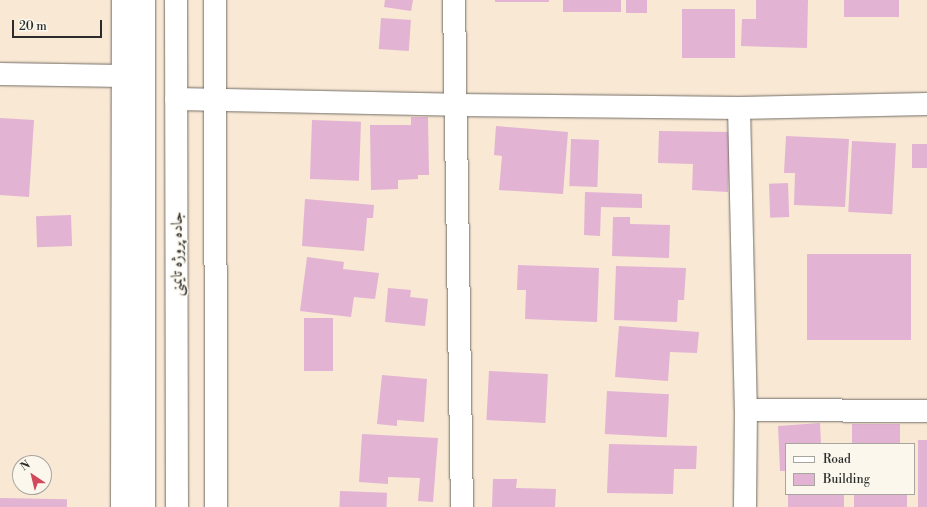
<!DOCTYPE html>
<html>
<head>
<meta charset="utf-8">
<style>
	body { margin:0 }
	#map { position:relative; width:927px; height:507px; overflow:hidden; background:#f8e8d4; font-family:"Libre Bodoni",Amiri,serif }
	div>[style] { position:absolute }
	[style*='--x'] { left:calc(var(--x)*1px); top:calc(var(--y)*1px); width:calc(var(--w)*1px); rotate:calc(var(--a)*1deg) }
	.building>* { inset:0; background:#e2b3d3; transform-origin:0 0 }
	.roads { filter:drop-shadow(0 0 1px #736d66) drop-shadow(0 0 1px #736d66) }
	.minor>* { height:22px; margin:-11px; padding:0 11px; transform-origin:11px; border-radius:11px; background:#fff }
	.major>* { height:22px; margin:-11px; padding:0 11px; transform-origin:11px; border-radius:11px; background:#fff }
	span { translate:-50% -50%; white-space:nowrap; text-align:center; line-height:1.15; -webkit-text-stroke:3px #fbf7ec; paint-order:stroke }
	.street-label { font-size:16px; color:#2b2b2b }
	.legend { position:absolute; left:785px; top:443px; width:130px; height:52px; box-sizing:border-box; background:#fbf7ec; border:1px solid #a8a59f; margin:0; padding:5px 7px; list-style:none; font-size:12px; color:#2b2b2b }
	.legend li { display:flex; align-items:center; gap:8px; height:20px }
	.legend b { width:20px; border:1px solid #a8a59f }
	.north { position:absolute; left:12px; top:455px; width:40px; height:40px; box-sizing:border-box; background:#fbf7ec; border:1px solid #a8a59f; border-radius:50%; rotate:325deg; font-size:11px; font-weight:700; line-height:16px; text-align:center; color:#2b2b2b }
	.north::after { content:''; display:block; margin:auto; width:14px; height:18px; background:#d1495b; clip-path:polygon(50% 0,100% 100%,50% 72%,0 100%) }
	.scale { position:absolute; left:12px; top:20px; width:90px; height:18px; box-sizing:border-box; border:2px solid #2b2b2b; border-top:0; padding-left:5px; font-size:12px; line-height:14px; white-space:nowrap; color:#2b2b2b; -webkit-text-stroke:3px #fbf7ec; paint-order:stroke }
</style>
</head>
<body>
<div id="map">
	<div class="building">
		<i style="clip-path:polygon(385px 0,413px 0,411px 11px,384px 7px)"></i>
		<i style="left:495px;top:0;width:54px;height:2px"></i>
		<i style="left:563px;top:0;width:58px;height:12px"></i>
		<i style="left:626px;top:0;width:21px;height:13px"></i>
		<i style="clip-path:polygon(756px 0,808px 0,807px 48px,741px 46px,742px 19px,756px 19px)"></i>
		<i style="left:844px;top:0;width:55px;height:17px"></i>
		<i style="left:682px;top:9px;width:53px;height:49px"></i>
		<i style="left:381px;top:18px;width:30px;height:31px;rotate:4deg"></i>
		<i style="clip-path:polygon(411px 117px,428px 117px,429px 175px,418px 175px,418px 179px,398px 180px,398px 189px,371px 190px,370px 125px,411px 125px)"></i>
		<i style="clip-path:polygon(0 118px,34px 120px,29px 197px,0 195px)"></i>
		<i style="left:312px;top:120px;width:49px;height:59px;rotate:2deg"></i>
		<i style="clip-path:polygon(496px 126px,568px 132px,563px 194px,499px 190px,502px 156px,494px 155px)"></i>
		<i style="clip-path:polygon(659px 131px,730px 132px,728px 192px,692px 190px,693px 164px,658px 163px)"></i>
		<i style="clip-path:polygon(786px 136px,849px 139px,845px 207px,794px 205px,795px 173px,784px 173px)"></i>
		<i style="left:571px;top:139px;width:28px;height:47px;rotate:2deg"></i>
		<i style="left:852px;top:141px;width:44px;height:71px;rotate:3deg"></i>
		<i style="left:912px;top:144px;width:15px;height:24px"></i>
		<i style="left:788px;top:183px;width:34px;height:19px;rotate:88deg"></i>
		<i style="clip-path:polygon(585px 192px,642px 194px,642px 208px,601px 207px,600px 236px,584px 235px)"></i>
		<i style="clip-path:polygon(305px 199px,374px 205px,373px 218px,367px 218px,364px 251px,302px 246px)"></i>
		<i style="left:71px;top:215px;width:31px;height:35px;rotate:88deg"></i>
		<i style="clip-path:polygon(613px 217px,630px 217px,630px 224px,670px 225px,669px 258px,612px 256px)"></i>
		<i style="left:807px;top:254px;width:104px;height:86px"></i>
		<i style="clip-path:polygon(307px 257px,344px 262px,343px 269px,379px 273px,375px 299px,354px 297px,351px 317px,300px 311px)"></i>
		<i style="clip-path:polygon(518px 265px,599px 268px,597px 322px,525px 319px,526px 290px,517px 290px)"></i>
		<i style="clip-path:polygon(616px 266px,686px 268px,684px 300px,678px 300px,677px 322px,614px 320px)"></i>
		<i style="clip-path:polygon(388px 288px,411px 290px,410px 297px,428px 299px,425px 326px,385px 322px)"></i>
		<i style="left:304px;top:318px;width:29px;height:53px"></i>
		<i style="clip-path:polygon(619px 326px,699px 332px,697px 353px,670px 352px,668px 381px,615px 377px)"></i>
		<i style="left:489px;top:371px;width:59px;height:49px;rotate:3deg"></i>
		<i style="clip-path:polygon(382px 375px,427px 379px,424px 422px,397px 420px,397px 426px,377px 424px)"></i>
		<i style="left:607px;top:391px;width:62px;height:43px;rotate:3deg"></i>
		<i style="clip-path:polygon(820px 423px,821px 444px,786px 444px,786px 471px,780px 471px,778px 426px)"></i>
		<i style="left:900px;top:424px;width:20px;height:48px;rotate:90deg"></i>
		<i style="clip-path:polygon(362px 434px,438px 438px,433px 502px,418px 501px,420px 478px,388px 477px,388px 484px,359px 482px)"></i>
		<i style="left:918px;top:440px;width:9px;height:67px"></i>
		<i style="clip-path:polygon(609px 444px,697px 446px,696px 469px,674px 469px,673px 494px,607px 493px)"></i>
		<i style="clip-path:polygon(493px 479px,517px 479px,516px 488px,556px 489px,555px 507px,492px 507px)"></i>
		<i style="left:340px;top:491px;width:47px;height:16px;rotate:2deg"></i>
		<i style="left:788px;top:494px;width:56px;height:13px"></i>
		<i style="left:854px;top:494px;width:53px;height:13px"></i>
		<i style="left:0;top:498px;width:67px;height:9px;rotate:1deg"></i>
	</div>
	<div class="roads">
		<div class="minor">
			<i style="--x:215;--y:0;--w:507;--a:89.89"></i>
			<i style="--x:454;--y:0;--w:507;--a:89.1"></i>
			<i style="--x:0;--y:74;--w:123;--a:0.9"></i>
			<i style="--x:123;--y:76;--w:14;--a:12"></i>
			<i style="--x:176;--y:99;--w:280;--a:1.2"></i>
			<i style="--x:456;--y:105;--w:283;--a:0.6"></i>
			<i style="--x:739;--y:108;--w:188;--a:-1.2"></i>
			<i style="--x:739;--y:108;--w:302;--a:88.7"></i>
			<i style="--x:746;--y:410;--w:97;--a:90.6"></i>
			<i style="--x:746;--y:410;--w:181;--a:0.3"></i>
			<i style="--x:122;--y:507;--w:507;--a:-89.89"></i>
		</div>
		<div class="major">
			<i style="--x:144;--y:0;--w:507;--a:90"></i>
			<i style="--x:176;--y:0;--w:507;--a:89.89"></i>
		</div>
	</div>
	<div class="street-label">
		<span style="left:177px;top:254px;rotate:-90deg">جاده پروژه تایمنی</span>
	</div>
	<ul class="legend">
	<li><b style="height:5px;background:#fff"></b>Road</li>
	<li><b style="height:11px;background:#e2b3d3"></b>Building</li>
	</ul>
	<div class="north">N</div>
	<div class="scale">20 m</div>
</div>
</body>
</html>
